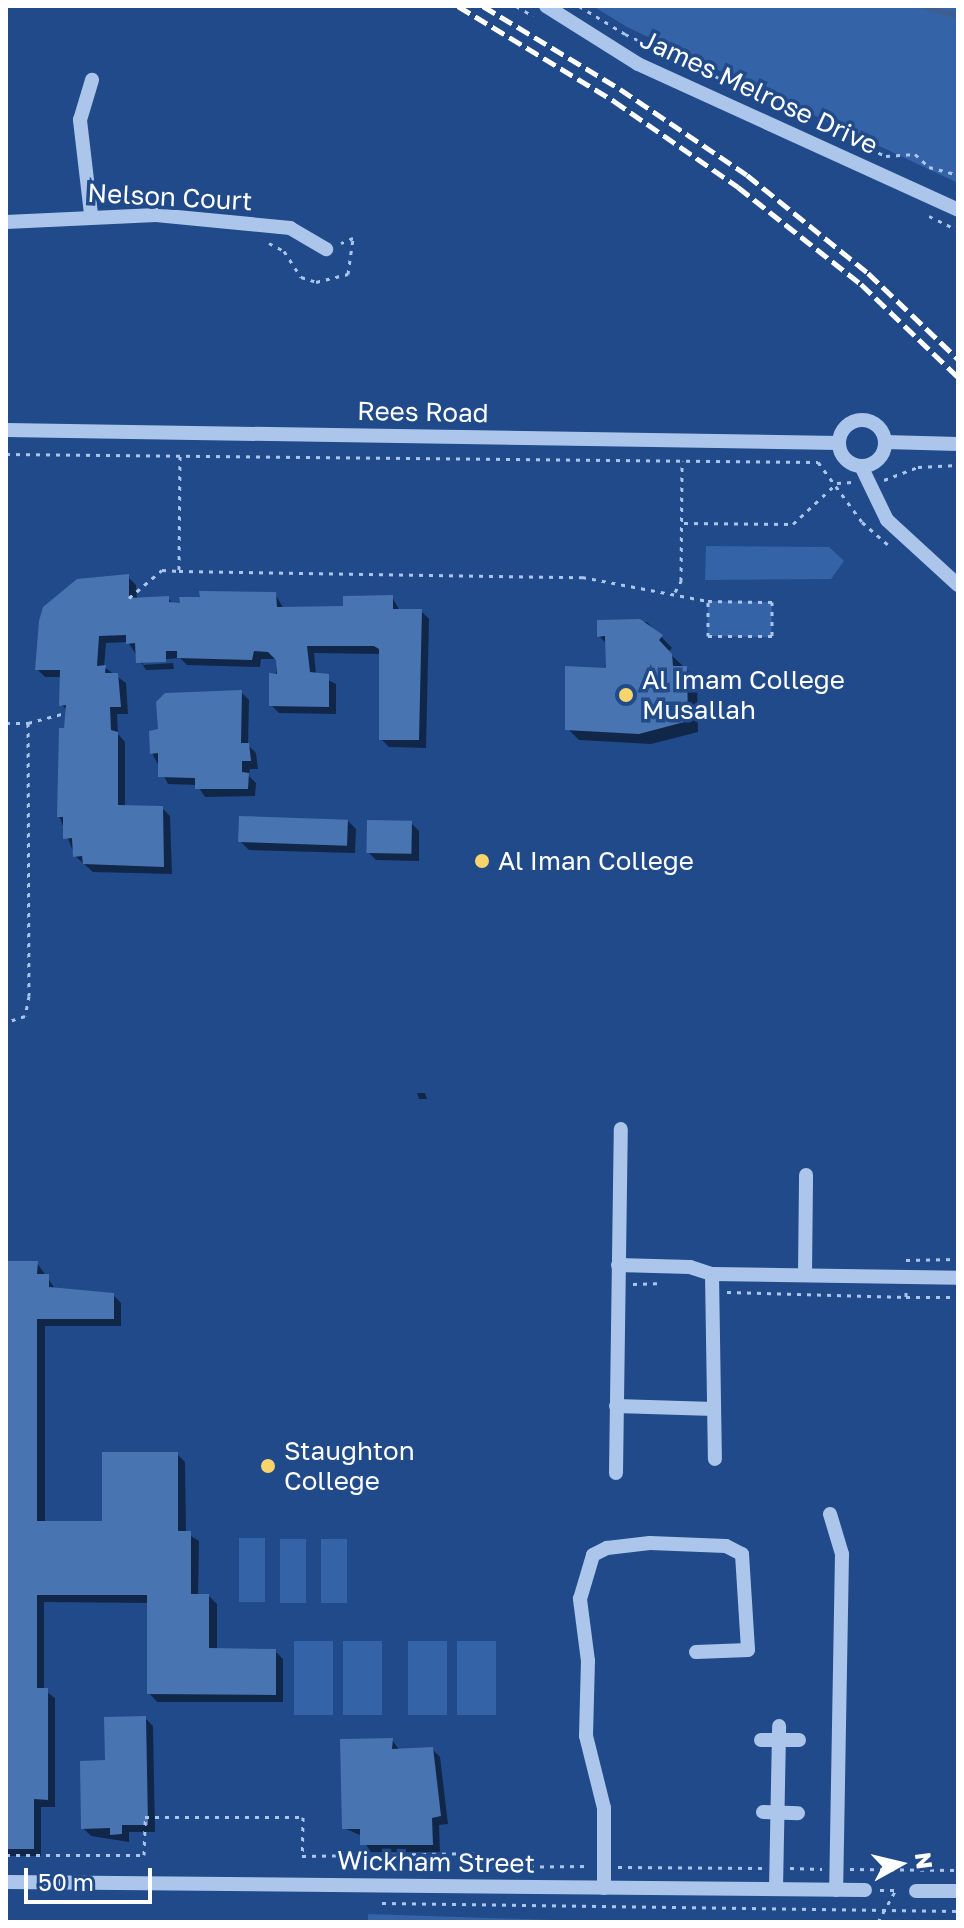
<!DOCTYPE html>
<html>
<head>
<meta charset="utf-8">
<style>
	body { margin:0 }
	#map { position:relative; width:964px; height:1928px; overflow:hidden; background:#204a8a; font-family:"Golos Text",sans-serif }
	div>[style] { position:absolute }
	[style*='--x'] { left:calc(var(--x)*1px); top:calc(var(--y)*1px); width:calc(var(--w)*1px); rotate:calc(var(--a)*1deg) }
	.green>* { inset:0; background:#3464a7; transform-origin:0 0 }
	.shadow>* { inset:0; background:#0007 }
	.stream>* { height:5px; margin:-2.5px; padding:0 2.5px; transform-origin:2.5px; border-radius:2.5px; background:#405e8d }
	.building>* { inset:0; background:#4974b2; transform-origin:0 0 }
	.path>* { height:3px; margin-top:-1.5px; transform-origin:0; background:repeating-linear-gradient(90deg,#acc6eb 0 4px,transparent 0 10px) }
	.minor>* { height:14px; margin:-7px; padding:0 7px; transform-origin:7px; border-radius:7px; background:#acc6eb }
	.minor>.ring { margin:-7px; padding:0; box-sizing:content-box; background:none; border:14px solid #acc6eb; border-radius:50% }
	.rail>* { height:5px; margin-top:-2.5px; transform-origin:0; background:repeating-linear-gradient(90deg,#fff 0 14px,transparent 0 20px) }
	.dots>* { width:22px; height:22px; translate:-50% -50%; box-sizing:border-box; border:4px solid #204a8a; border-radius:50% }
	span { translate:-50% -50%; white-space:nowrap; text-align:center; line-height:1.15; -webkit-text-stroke:7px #204a8a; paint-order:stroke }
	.street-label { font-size:26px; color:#fff }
	.poi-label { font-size:26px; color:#fff }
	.left { translate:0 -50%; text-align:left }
	.frame { position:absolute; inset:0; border:8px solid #fff; pointer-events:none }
	.north { position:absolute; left:860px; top:1824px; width:80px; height:80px; -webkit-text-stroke:6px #204a8a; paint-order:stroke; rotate:82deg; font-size:22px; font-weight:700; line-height:32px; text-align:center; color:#fff }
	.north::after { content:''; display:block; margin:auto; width:28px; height:36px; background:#fff; clip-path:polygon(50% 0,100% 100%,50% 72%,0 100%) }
	.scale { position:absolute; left:24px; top:1868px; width:128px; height:36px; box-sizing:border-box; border:4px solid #fff; border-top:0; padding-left:10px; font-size:24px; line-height:28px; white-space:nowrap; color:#fff; -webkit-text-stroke:6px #204a8a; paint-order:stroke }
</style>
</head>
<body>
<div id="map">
	<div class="green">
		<i style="clip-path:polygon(593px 6px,958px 6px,958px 183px,627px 27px)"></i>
		<i style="clip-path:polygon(706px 546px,829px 547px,844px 561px,831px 579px,705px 580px)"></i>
		<i style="left:708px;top:601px;width:64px;height:35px;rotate:1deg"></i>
		<i style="left:239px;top:1538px;width:26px;height:64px"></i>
		<i style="left:280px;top:1539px;width:26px;height:64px"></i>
		<i style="left:321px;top:1539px;width:26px;height:64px"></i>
		<i style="left:294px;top:1641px;width:39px;height:74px"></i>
		<i style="left:343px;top:1641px;width:39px;height:74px"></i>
		<i style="left:408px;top:1641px;width:39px;height:74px"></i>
		<i style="left:457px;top:1641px;width:39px;height:74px"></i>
		<i style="clip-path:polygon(368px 1914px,611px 1922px,368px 1922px)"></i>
	</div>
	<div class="shadow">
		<i style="clip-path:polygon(128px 577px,136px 585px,137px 599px,168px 598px,174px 605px,275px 594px,284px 609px,344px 608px,392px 597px,400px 611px,421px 611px,429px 619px,426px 748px,389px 747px,381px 739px,381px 654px,314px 653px,316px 674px,336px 684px,336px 714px,279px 713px,271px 705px,278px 659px,261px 659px,260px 667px,187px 665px,180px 658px,143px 661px,143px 665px,173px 663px,174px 669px,146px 670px,128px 642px,106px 643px,104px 667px,126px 683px,128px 714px,117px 714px,118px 734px,125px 742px,125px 808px,162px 808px,170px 816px,172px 874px,93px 872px,75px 856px,59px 816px,68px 711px,62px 705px,62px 677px,45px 677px,37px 669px,44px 608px,78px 581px)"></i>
		<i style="clip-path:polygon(599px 622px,647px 622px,672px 648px,668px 652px,697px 679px,698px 732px,651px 744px,579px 740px,568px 729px,608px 670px,607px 644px,599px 636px)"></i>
		<i style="clip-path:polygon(241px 692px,249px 700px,248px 745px,256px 753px,258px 769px,250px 769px,249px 776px,256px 783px,255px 796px,205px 797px,197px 785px,168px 784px,152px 753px)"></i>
		<i style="clip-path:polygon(348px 821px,356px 829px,355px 853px,249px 850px,241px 842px)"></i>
		<i style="clip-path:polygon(411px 823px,419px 831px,419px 861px,376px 860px,368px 852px)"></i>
		<i style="clip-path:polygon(417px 1093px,425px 1093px,427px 1099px,419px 1099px)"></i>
		<i style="clip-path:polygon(37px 1263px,56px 1290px,113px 1295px,121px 1303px,121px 1326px,45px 1326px,45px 1523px,104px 1523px,177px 1454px,185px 1462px,186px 1533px,199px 1541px,198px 1596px,209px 1596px,217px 1604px,217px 1650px,275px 1651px,283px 1659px,283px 1702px,157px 1702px,149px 1693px,149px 1603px,44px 1602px,44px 1690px,55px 1698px,55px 1807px,41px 1807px,41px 1856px,6px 1856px,6px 1301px)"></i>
		<i style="clip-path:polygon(145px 1718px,153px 1726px,155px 1832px,129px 1832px,129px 1842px,91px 1836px,83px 1828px,107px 1762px)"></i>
		<i style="clip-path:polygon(392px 1740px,400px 1751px,432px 1749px,440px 1757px,448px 1824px,439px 1825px,440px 1852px,370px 1852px,362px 1836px,344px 1828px)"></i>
	</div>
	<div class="stream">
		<i style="--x:923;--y:6;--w:36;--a:16"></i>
	</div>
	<div class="building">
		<i style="clip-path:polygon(129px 574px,129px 598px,169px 596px,169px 602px,180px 603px,179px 597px,200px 597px,199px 591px,276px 592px,277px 607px,343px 606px,343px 596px,393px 595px,393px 609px,422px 609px,419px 740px,379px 740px,379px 649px,374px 646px,307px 646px,310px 672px,329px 674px,329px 707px,269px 706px,269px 673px,277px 674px,276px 660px,268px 652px,254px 651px,252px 660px,177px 658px,177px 651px,166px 651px,166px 662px,136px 663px,135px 643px,126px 644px,126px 635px,99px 636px,97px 666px,106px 665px,105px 673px,118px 673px,121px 707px,110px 707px,111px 730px,118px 732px,118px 805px,163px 806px,164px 867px,83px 864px,82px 856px,73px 857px,72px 838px,63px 839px,63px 817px,57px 817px,59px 728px,64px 728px,66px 705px,59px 706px,60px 670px,35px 670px,39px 621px,43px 607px,77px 579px)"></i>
		<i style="clip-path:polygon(640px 619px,663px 635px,659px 640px,672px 654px,673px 666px,687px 666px,688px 721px,639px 734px,565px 730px,565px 666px,606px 668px,605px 636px,597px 637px,597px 620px)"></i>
		<i style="clip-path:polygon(242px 690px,241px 743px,249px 743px,251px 761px,242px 761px,242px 772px,249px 773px,248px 789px,195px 789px,195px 778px,158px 777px,158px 753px,150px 754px,149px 731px,158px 729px,156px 702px,165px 693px)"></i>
		<i style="left:239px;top:816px;width:109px;height:26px;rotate:2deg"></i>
		<i style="left:367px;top:820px;width:45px;height:33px;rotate:1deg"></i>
		<i style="clip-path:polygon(8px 1261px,38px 1261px,37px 1274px,49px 1274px,49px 1287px,114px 1293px,114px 1319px,37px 1319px,37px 1521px,102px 1521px,102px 1452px,178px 1452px,178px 1531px,191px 1531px,191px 1594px,209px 1594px,209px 1648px,276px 1649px,276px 1695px,147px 1694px,147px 1595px,37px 1595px,37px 1688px,48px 1688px,48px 1800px,34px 1799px,34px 1849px,6px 1849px)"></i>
		<i style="clip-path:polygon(146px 1716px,148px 1825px,122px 1825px,122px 1834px,110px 1835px,110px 1828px,81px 1829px,80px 1761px,105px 1760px,104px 1717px)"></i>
		<i style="clip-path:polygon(393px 1738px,392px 1749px,433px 1747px,441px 1816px,432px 1818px,433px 1845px,360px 1845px,360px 1829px,342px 1829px,340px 1739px)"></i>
	</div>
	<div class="path">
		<i style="--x:516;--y:6;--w:20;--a:30"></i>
		<i style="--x:579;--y:6;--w:54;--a:31.3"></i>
		<i style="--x:625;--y:34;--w:288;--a:25.1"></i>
		<i style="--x:886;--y:156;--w:29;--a:-4"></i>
		<i style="--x:915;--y:154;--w:19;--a:43"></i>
		<i style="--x:929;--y:167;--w:30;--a:15"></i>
		<i style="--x:929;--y:216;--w:32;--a:26"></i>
		<i style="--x:269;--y:243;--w:17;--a:28"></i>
		<i style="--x:284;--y:251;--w:31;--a:57"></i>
		<i style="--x:301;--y:277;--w:16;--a:18"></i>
		<i style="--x:316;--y:282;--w:33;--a:-14"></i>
		<i style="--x:348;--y:274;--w:36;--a:-82"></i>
		<i style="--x:353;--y:238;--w:13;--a:157"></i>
		<i style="--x:6;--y:454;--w:812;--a:0.56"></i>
		<i style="--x:818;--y:462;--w:74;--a:53.7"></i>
		<i style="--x:862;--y:522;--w:37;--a:41"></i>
		<i style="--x:180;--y:456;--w:115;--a:90.5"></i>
		<i style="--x:179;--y:571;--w:403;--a:0.9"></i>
		<i style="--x:582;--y:577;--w:128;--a:10.8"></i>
		<i style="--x:708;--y:601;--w:64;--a:0.9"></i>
		<i style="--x:772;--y:602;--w:34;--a:90"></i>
		<i style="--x:772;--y:636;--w:64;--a:180"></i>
		<i style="--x:708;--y:636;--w:35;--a:-90"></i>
		<i style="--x:884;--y:480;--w:36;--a:-21"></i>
		<i style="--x:918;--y:467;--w:40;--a:-2.9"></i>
		<i style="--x:684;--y:523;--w:109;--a:0.5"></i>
		<i style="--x:793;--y:524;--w:60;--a:-43"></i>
		<i style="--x:837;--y:483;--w:16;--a:-4"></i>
		<i style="--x:675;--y:592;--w:13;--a:-61"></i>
		<i style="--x:681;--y:581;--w:120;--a:-89.5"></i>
		<i style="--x:129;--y:598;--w:43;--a:-40.3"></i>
		<i style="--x:162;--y:570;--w:17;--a:3"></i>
		<i style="--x:6;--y:723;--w:22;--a:0"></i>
		<i style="--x:28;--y:723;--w:273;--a:89.8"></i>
		<i style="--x:29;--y:996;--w:20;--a:101"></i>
		<i style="--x:25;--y:1016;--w:20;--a:162"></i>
		<i style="--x:28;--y:723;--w:38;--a:-15"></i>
		<i style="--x:906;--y:1260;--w:52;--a:-1.1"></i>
		<i style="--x:633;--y:1284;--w:24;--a:-2"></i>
		<i style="--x:727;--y:1292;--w:179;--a:1.6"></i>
		<i style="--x:906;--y:1297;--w:5;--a:-90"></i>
		<i style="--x:906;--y:1297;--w:52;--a:0"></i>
		<i style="--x:6;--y:1855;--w:138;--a:0"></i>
		<i style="--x:144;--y:1855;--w:38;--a:-88"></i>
		<i style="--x:145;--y:1817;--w:158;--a:0"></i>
		<i style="--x:303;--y:1817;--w:39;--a:91"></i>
		<i style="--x:302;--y:1856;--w:179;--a:-1"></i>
		<i style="--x:481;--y:1853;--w:14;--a:94"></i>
		<i style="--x:480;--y:1867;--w:110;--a:-0.5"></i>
		<i style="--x:618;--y:1867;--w:144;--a:0.4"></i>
		<i style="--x:790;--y:1868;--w:32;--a:2"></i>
		<i style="--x:850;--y:1869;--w:108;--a:0.5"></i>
		<i style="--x:880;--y:1890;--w:20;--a:0"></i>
		<i style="--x:382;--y:1903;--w:576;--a:0.8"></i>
		<i style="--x:878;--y:1922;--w:37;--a:-61"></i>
	</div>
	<div class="minor">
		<i style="--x:546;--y:6;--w:109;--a:32.2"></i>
		<i style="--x:638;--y:64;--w:352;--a:24.5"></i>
		<i style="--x:91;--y:214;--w:95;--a:-96.7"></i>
		<i style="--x:80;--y:120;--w:42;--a:-73.3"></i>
		<i style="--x:6;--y:222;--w:150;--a:-2.7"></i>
		<i style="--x:156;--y:215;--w:135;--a:5.5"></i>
		<i style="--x:290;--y:228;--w:42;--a:30.3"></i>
		<i class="ring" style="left:839px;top:420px;width:32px;height:32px"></i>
		<i style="--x:6;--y:430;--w:833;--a:0.89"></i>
		<i style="--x:885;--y:442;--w:73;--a:1.6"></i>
		<i style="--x:861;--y:466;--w:60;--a:64.3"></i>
		<i style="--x:887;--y:520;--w:96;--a:42.5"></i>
		<i style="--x:618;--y:1265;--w:72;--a:1.6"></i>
		<i style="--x:690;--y:1267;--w:23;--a:18"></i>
		<i style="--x:712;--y:1274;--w:246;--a:0.9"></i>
		<i style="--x:712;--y:1274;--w:185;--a:89.1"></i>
		<i style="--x:805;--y:1275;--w:100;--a:-89.4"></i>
		<i style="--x:616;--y:1406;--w:98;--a:1.8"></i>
		<i style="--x:616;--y:1473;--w:344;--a:-89.2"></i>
		<i style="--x:830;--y:1514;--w:42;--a:73.3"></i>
		<i style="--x:842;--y:1554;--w:336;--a:91"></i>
		<i style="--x:761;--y:1740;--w:38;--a:0"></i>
		<i style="--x:763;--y:1812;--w:35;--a:2"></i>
		<i style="--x:6;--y:1882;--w:859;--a:0.53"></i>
		<i style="--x:604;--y:1888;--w:80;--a:-90"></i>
		<i style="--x:604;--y:1808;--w:74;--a:-104"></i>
		<i style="--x:586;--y:1736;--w:75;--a:-88.5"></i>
		<i style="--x:588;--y:1661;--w:63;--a:-97.4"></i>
		<i style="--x:580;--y:1599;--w:46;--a:-73.5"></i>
		<i style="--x:593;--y:1555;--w:16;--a:-27"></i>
		<i style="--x:607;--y:1548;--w:43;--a:-6.6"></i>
		<i style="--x:650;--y:1543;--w:76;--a:2.3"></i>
		<i style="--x:726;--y:1546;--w:18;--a:27"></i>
		<i style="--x:742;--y:1554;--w:96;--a:86.4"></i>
		<i style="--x:748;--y:1650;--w:52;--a:177.8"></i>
		<i style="--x:776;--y:1889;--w:163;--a:-88.9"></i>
		<i style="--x:916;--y:1891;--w:42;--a:0"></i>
	</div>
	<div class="rail">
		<i style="--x:458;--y:6;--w:183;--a:31.3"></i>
		<i style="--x:614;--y:101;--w:151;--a:34.7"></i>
		<i style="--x:738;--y:187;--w:157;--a:38.3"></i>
		<i style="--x:861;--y:284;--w:134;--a:43.8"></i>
		<i style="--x:483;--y:6;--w:160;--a:31.2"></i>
		<i style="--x:620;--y:89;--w:153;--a:34.1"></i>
		<i style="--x:747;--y:175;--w:156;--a:39"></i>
		<i style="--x:868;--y:273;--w:124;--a:43.7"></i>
	</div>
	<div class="dots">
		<i style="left:626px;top:695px;background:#f8d56c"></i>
		<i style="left:482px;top:861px;background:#f8d56c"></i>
		<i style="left:268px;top:1466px;background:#f8d56c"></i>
	</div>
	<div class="street-label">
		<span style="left:759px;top:92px;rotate:25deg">James Melrose Drive</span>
		<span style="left:170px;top:197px;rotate:3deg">Nelson Court</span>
		<span style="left:423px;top:412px;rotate:1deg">Rees Road</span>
		<span style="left:436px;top:1862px;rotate:1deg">Wickham Street</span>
	</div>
	<div class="poi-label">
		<span class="left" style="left:642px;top:695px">Al Imam College<br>Musallah</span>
		<span class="left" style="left:498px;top:861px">Al Iman College</span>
		<span class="left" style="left:284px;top:1466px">Staughton<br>College</span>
	</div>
	<div class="frame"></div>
	<div class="north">N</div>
	<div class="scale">50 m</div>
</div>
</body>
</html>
